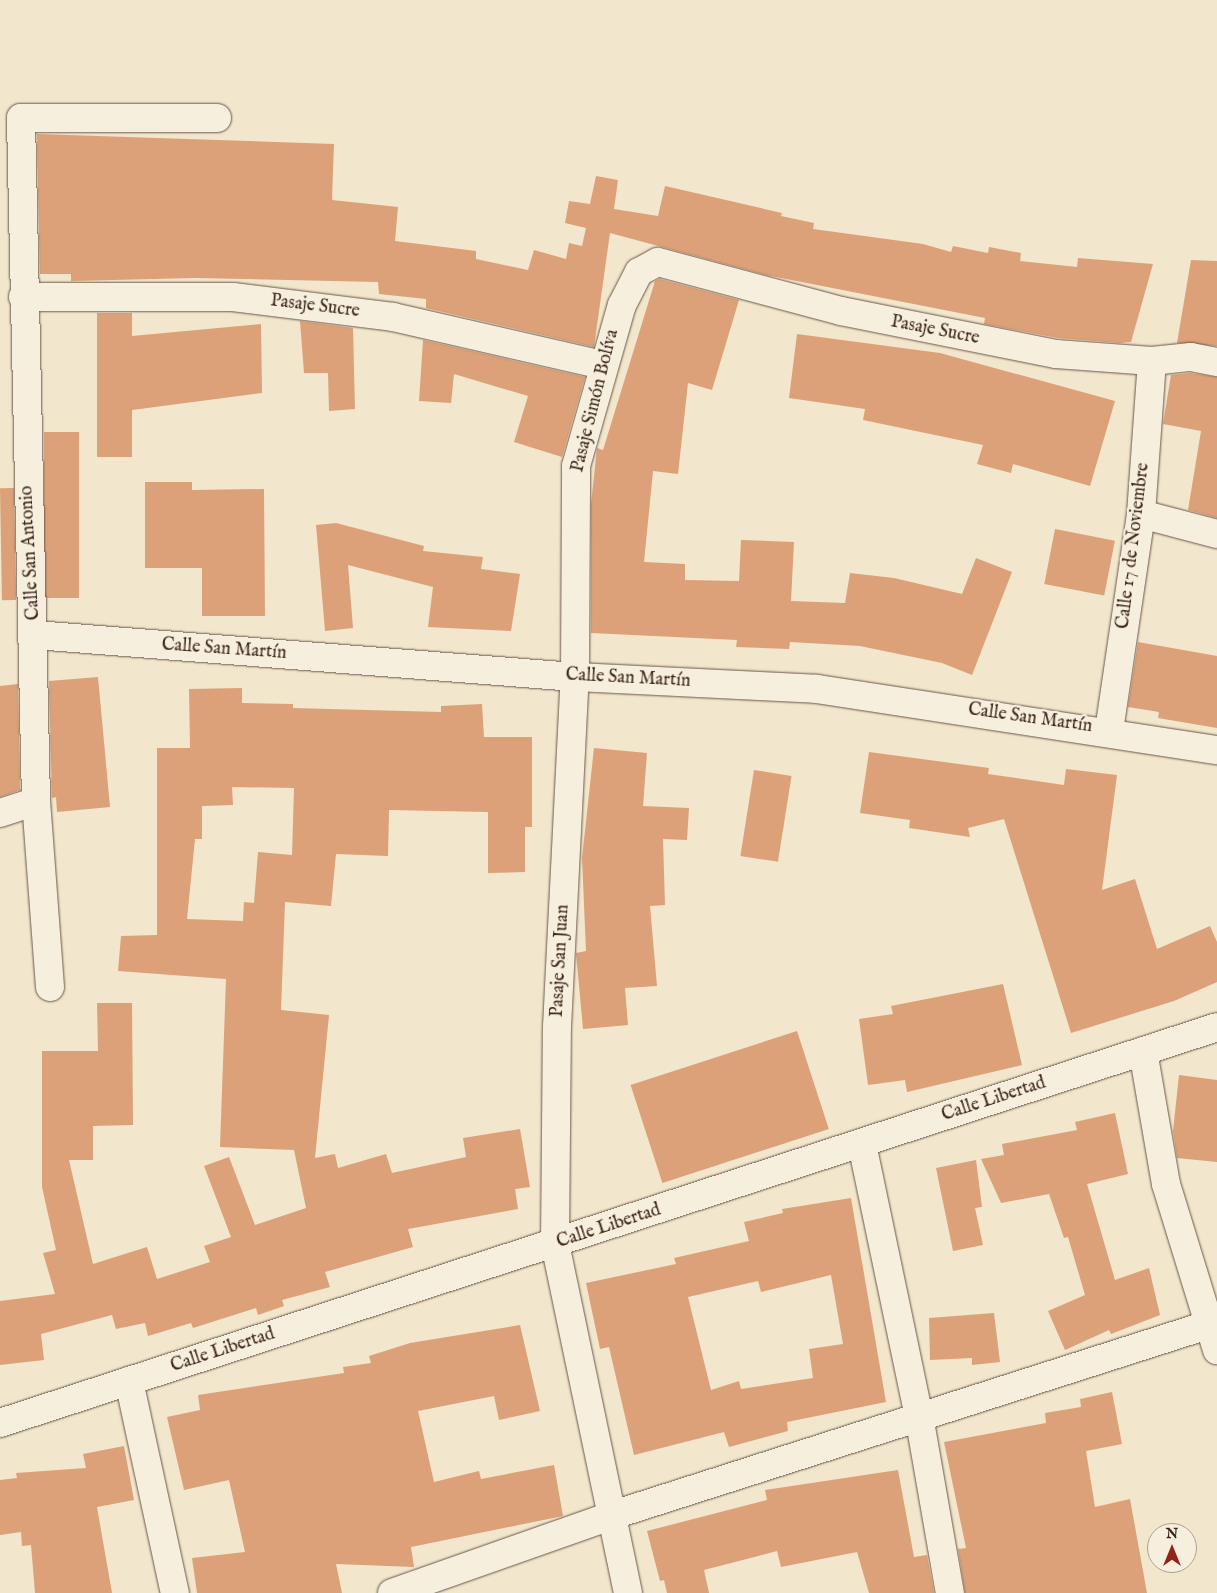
<!DOCTYPE html>
<html>
<head>
<meta charset="utf-8">
<style>
	body { margin:0 }
	#map { position:relative; width:1217px; height:1593px; overflow:hidden; background:#f2e6cc; font-family:"IM FELL English",serif }
	div>[style] { position:absolute }
	[style*='--x'] { left:calc(var(--x)*1px); top:calc(var(--y)*1px); width:calc(var(--w)*1px); rotate:calc(var(--a)*1deg) }
	.building>* { inset:0; background:#dca179; transform-origin:0 0 }
	.roads { filter:drop-shadow(0 0 1px #695647) drop-shadow(0 0 1px #695647) }
	.street>* { height:28px; margin:-14px; padding:0 14px; transform-origin:14px; border-radius:14px; background:#f7efde }
	.secondary>* { height:28px; margin:-14px; padding:0 14px; transform-origin:14px; border-radius:14px; background:#f7efde }
	span { translate:-50% -50%; white-space:nowrap; text-align:center; line-height:1.15; -webkit-text-stroke:4.5px #f7efde; paint-order:stroke }
	.street-label { font-size:18px; color:#3b261b }
	.north { position:absolute; left:1147px; top:1523px; width:50px; height:50px; box-sizing:border-box; background:#f7efde; border:1px solid #ac9f90; border-radius:50%; rotate:0deg; font-size:14px; font-weight:700; line-height:20px; text-align:center; color:#3b261b }
	.north::after { content:''; display:block; margin:auto; width:18px; height:22px; background:#8f2418; clip-path:polygon(50% 0,100% 100%,50% 72%,0 100%) }
</style>
</head>
<body>
<div id="map">
	<div class="building">
		<i style="clip-path:polygon(37px 134px,334px 144px,332px 200px,398px 207px,395px 241px,476px 251px,476px 259px,528px 270px,534px 250px,566px 259px,569px 243px,582px 246px,586px 228px,565px 223px,569px 201px,590px 204px,596px 176px,618px 180px,614px 209px,658px 216px,665px 186px,782px 213px,781px 216px,814px 223px,813px 229px,923px 244px,951px 252px,953px 246px,988px 253px,989px 247px,1021px 253px,1020px 261px,1077px 267px,1078px 258px,1153px 264px,1131px 342px,1120px 343px,1058px 338px,984px 324px,985px 318px,766px 275px,610px 233px,594px 347px,426px 308px,426px 299px,379px 294px,378px 282px,195px 278px,71px 281px,71px 274px,40px 274px)"></i>
		<i style="clip-path:polygon(1191px 260px,1217px 261px,1217px 346px,1177px 343px)"></i>
		<i style="clip-path:polygon(660px 279px,739px 300px,712px 390px,688px 383px,678px 474px,653px 471px,644px 562px,685px 564px,685px 580px,739px 581px,741px 540px,794px 542px,791px 601px,845px 603px,850px 573px,894px 578px,962px 594px,976px 558px,1012px 572px,972px 675px,942px 663px,860px 646px,790px 642px,789px 649px,736px 647px,737px 640px,591px 633px,591px 504px,597px 448px,603px 450px,655px 281px)"></i>
		<i style="clip-path:polygon(97px 313px,132px 313px,132px 336px,261px 324px,262px 393px,132px 410px,132px 457px,97px 457px)"></i>
		<i style="clip-path:polygon(300px 321px,353px 328px,355px 409px,329px 411px,328px 373px,304px 373px)"></i>
		<i style="clip-path:polygon(797px 334px,940px 353px,1115px 401px,1090px 486px,1013px 464px,1011px 473px,977px 464px,983px 445px,863px 420px,865px 409px,789px 398px)"></i>
		<i style="clip-path:polygon(423px 340px,585px 377px,562px 457px,514px 442px,528px 396px,454px 374px,451px 403px,419px 401px)"></i>
		<i style="clip-path:polygon(1190px 373px,1217px 377px,1217px 518px,1188px 510px,1201px 431px,1163px 424px,1171px 375px)"></i>
		<i style="left:44px;top:432px;width:35px;height:166px"></i>
		<i style="clip-path:polygon(145px 482px,192px 482px,192px 490px,264px 489px,265px 616px,202px 616px,202px 568px,145px 568px)"></i>
		<i style="left:14px;top:488px;width:112px;height:14px;rotate:89deg"></i>
		<i style="clip-path:polygon(336px 523px,424px 546px,423px 551px,483px 557px,481px 569px,520px 574px,511px 631px,428px 627px,433px 587px,348px 565px,353px 628px,325px 631px,316px 525px)"></i>
		<i style="left:1055px;top:529px;width:61px;height:56px;rotate:11deg"></i>
		<i style="clip-path:polygon(1138px 642px,1217px 656px,1217px 728px,1158px 718px,1159px 712px,1128px 707px)"></i>
		<i style="clip-path:polygon(98px 677px,110px 807px,57px 812px,56px 797px,52px 798px,49px 681px)"></i>
		<i style="clip-path:polygon(18px 684px,20px 790px,0 797px,0 686px)"></i>
		<i style="clip-path:polygon(evenodd,242px 688px,242px 703px,293px 704px,293px 708px,441px 712px,441px 706px,482px 704px,484px 737px,532px 737px,532px 827px,525px 827px,525px 872px,488px 873px,488px 812px,389px 810px,388px 856px,336px 854px,331px 906px,285px 902px,281px 1010px,329px 1015px,315px 1158px,335px 1154px,338px 1168px,386px 1154px,392px 1173px,466px 1157px,463px 1138px,520px 1129px,530px 1187px,515px 1189px,518px 1209px,408px 1229px,413px 1247px,325px 1272px,330px 1287px,282px 1300px,284px 1306px,258px 1315px,256px 1308px,193px 1328px,191px 1323px,148px 1336px,145px 1323px,116px 1329px,112px 1315px,41px 1334px,44px 1360px,0 1365px,0 1301px,55px 1294px,43px 1253px,56px 1250px,42px 1187px,42px 1051px,98px 1051px,97px 1003px,132px 1003px,133px 1125px,93px 1126px,93px 1160px,69px 1160px,93px 1264px,147px 1247px,157px 1279px,210px 1262px,204px 1246px,231px 1237px,204px 1166px,229px 1157px,255px 1225px,306px 1208px,294px 1150px,220px 1147px,226px 979px,118px 971px,121px 936px,157px 935px,157px 748px,190px 748px,189px 689px,242px 688px,232px 787px,294px 788px,292px 855px,258px 852px,254px 903px,244px 902px,243px 921px,187px 919px,195px 839px,202px 839px,202px 806px,233px 805px,232px 787px)"></i>
		<i style="clip-path:polygon(594px 748px,647px 753px,643px 806px,689px 808px,687px 840px,663px 839px,665px 905px,650px 906px,657px 986px,625px 988px,628px 1025px,583px 1029px,576px 953px,586px 951px,582px 858px)"></i>
		<i style="clip-path:polygon(869px 752px,989px 768px,988px 774px,1064px 785px,1066px 769px,1117px 775px,1102px 890px,1135px 879px,1157px 949px,1210px 926px,1217px 942px,1217px 982px,1174px 1001px,1071px 1033px,1004px 819px,968px 828px,970px 837px,909px 828px,910px 820px,860px 813px)"></i>
		<i style="left:754px;top:770px;width:38px;height:87px;rotate:9deg"></i>
		<i style="clip-path:polygon(1003px 984px,1022px 1065px,907px 1092px,905px 1080px,868px 1085px,859px 1019px,893px 1014px,891px 1006px)"></i>
		<i style="left:797px;top:1031px;width:103px;height:175px;rotate:72deg"></i>
		<i style="clip-path:polygon(1179px 1075px,1217px 1080px,1217px 1162px,1177px 1158px,1173px 1131px)"></i>
		<i style="clip-path:polygon(1115px 1113px,1128px 1174px,1087px 1184px,1115px 1280px,1149px 1268px,1160px 1315px,1111px 1334px,1109px 1330px,1065px 1350px,1048px 1311px,1085px 1295px,1068px 1237px,1064px 1238px,1049px 1194px,1001px 1203px,981px 1159px,1004px 1155px,1002px 1144px,1077px 1130px,1075px 1122px)"></i>
		<i style="clip-path:polygon(976px 1160px,982px 1207px,975px 1208px,983px 1245px,953px 1251px,936px 1168px)"></i>
		<i style="clip-path:polygon(evenodd,851px 1198px,886px 1402px,787px 1422px,788px 1431px,729px 1447px,724px 1432px,634px 1455px,609px 1347px,600px 1349px,586px 1283px,676px 1264px,674px 1258px,749px 1241px,744px 1222px,783px 1213px,782px 1209px,851px 1198px,831px 1275px,843px 1344px,809px 1349px,813px 1378px,741px 1389px,739px 1381px,711px 1390px,688px 1297px,758px 1281px,761px 1292px,831px 1275px)"></i>
		<i style="clip-path:polygon(994px 1313px,1000px 1362px,972px 1365px,972px 1358px,930px 1360px,929px 1318px)"></i>
		<i style="clip-path:polygon(520px 1325px,540px 1411px,499px 1420px,494px 1396px,418px 1411px,434px 1482px,479px 1471px,481px 1479px,554px 1465px,563px 1516px,411px 1547px,414px 1567px,336px 1564px,342px 1593px,197px 1593px,192px 1558px,245px 1552px,229px 1480px,184px 1490px,167px 1417px,200px 1410px,198px 1395px,344px 1373px,343px 1367px,371px 1363px,369px 1356px,410px 1343px)"></i>
		<i style="clip-path:polygon(1112px 1392px,1122px 1444px,1086px 1451px,1095px 1507px,1130px 1499px,1147px 1593px,965px 1593px,958px 1549px,966px 1548px,944px 1442px,1046px 1423px,1045px 1413px,1081px 1407px,1080px 1399px)"></i>
		<i style="clip-path:polygon(124px 1446px,134px 1500px,97px 1507px,112px 1593px,35px 1593px,31px 1545px,22px 1546px,21px 1532px,0 1535px,0 1480px,17px 1478px,16px 1473px,86px 1468px,83px 1454px)"></i>
		<i style="clip-path:polygon(898px 1470px,914px 1557px,927px 1555px,934px 1593px,869px 1593px,857px 1552px,781px 1567px,777px 1551px,704px 1570px,709px 1593px,667px 1593px,664px 1580px,660px 1581px,647px 1531px,767px 1500px,765px 1490px)"></i>
	</div>
	<div class="roads">
		<div class="street">
			<i style="--x:23;--y:297;--w:210;--a:0"></i>
			<i style="--x:233;--y:297;--w:161;--a:7.1"></i>
			<i style="--x:393;--y:317;--w:215;--a:12.9"></i>
			<i style="--x:1141;--y:514;--w:79;--a:14.7"></i>
			<i style="--x:35;--y:635;--w:542;--a:4.45"></i>
			<i style="--x:575;--y:677;--w:242;--a:2.8"></i>
			<i style="--x:817;--y:689;--w:405;--a:8.7"></i>
			<i style="--x:1109;--y:731;--w:219;--a:-81.6"></i>
			<i style="--x:1141;--y:514;--w:153;--a:-85.9"></i>
			<i style="--x:0;--y:813;--w:38;--a:-18"></i>
			<i style="--x:50;--y:987;--w:187;--a:-94.3"></i>
			<i style="--x:36;--y:801;--w:683;--a:-91.26"></i>
			<i style="--x:21;--y:118;--w:196;--a:0"></i>
			<i style="--x:1143;--y:1051;--w:135;--a:80.2"></i>
			<i style="--x:1166;--y:1184;--w:174;--a:72.9"></i>
			<i style="--x:862;--y:1144;--w:278;--a:78.2"></i>
			<i style="--x:919;--y:1416;--w:180;--a:80.1"></i>
			<i style="--x:129;--y:1381;--w:217;--a:77.8"></i>
			<i style="--x:392;--y:1593;--w:234;--a:-19.4"></i>
			<i style="--x:613;--y:1515;--w:634;--a:-17.72"></i>
			<i style="--x:628;--y:1593;--w:356;--a:-101.8"></i>
			<i style="--x:555;--y:1245;--w:218;--a:-89.5"></i>
			<i style="--x:557;--y:1027;--w:350;--a:-87.1"></i>
			<i style="--x:575;--y:677;--w:211;--a:-89.7"></i>
			<i style="--x:576;--y:466;--w:167;--a:-74.1"></i>
			<i style="--x:622;--y:305;--w:37;--a:-63"></i>
			<i style="--x:639;--y:272;--w:21;--a:-28"></i>
			<i style="--x:658;--y:262;--w:189;--a:15"></i>
			<i style="--x:841;--y:311;--w:219;--a:11.3"></i>
			<i style="--x:1056;--y:354;--w:96;--a:4.2"></i>
			<i style="--x:1152;--y:361;--w:39;--a:-6"></i>
			<i style="--x:1191;--y:357;--w:26;--a:11"></i>
		</div>
		<div class="secondary">
			<i style="--x:0;--y:1423;--w:1280;--a:-18.02"></i>
		</div>
	</div>
	<div class="street-label">
		<span style="left:315px;top:307px;rotate:7deg">Pasaje Sucre</span>
		<span style="left:935px;top:331px;rotate:11deg">Pasaje Sucre</span>
		<span style="left:596px;top:401px;rotate:-76deg">Pasaje Simón Bolíva</span>
		<span style="left:1134px;top:546px;rotate:-83deg">Calle 17 de Noviembre</span>
		<span style="left:31px;top:553px;rotate:-93deg">Calle San Antonio</span>
		<span style="left:224px;top:650px;rotate:4deg">Calle San Martín</span>
		<span style="left:628px;top:679px;rotate:3deg">Calle San Martín</span>
		<span style="left:1030px;top:719px;rotate:8deg">Calle San Martín</span>
		<span style="left:561px;top:961px;rotate:-87deg">Pasaje San Juan</span>
		<span style="left:994px;top:1100px;rotate:-18deg">Calle Libertad</span>
		<span style="left:609px;top:1227px;rotate:-18deg">Calle Libertad</span>
		<span style="left:223px;top:1351px;rotate:-18deg">Calle Libertad</span>
	</div>
	<div class="north">N</div>
</div>
</body>
</html>
